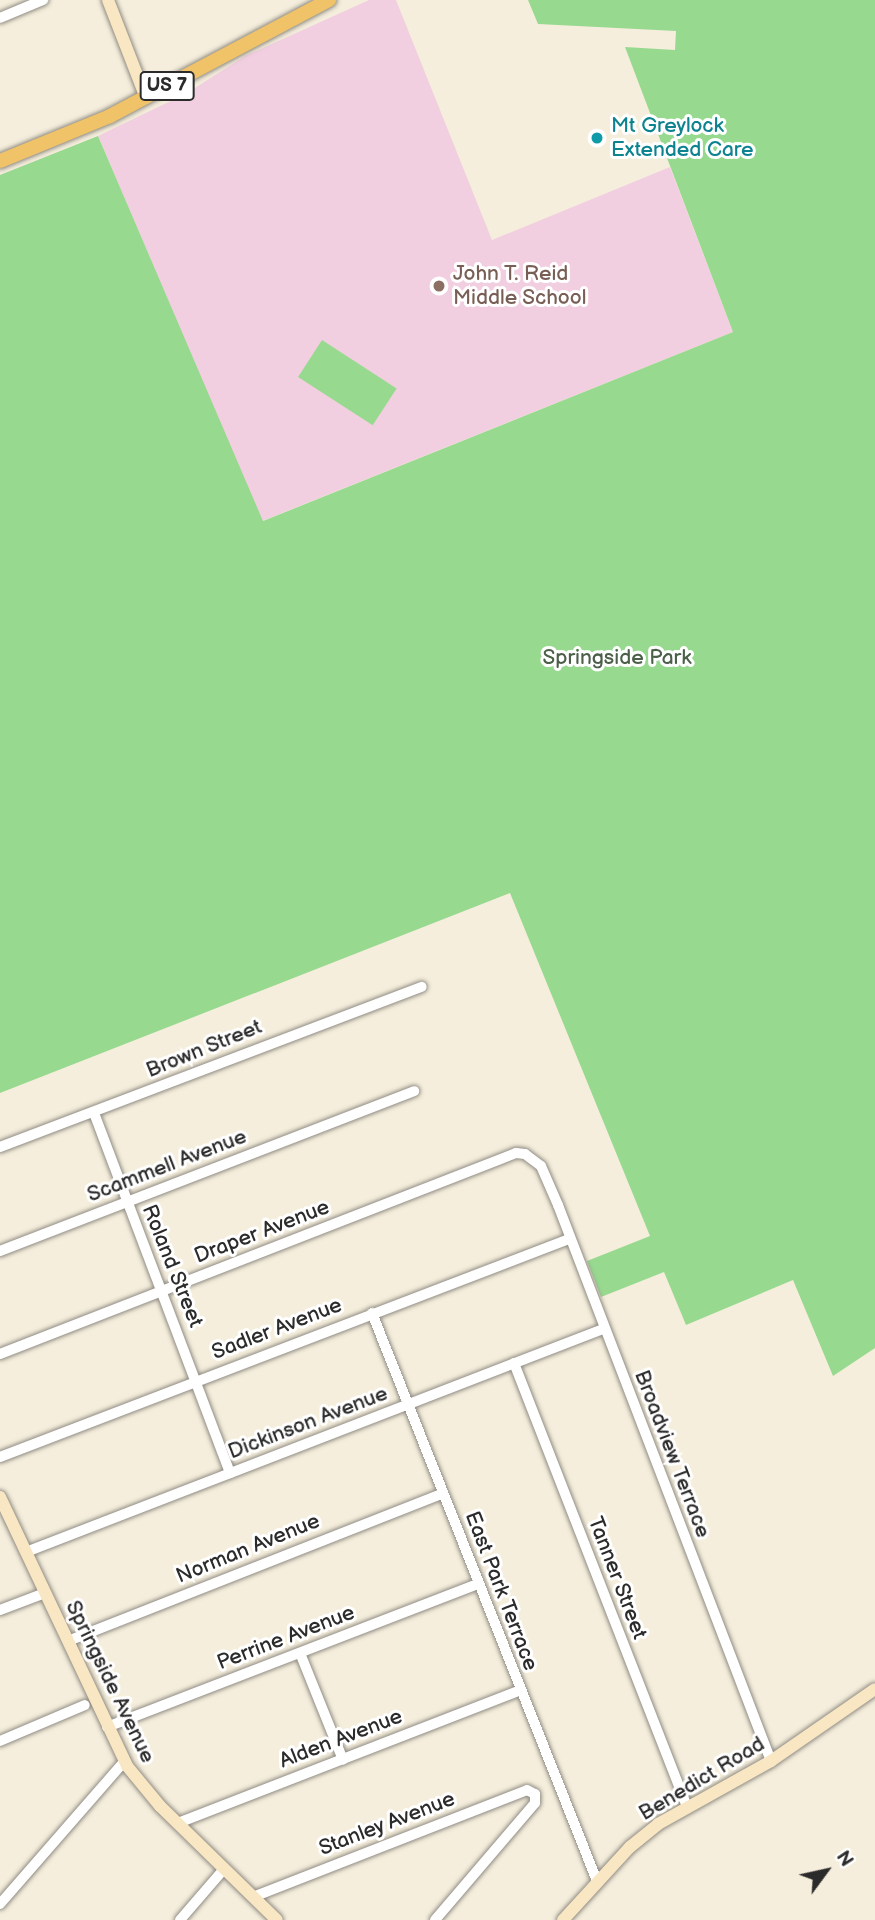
<!DOCTYPE html>
<html>
<head>
<meta charset="utf-8">
<style>
	body { margin:0 }
	#map { position:relative; width:875px; height:1920px; overflow:hidden; background:#f5eedc; font-family:"Balsamiq Sans",sans-serif }
	div>[style] { position:absolute }
	[style*='--x'] { left:calc(var(--x)*1px); top:calc(var(--y)*1px); width:calc(var(--w)*1px); rotate:calc(var(--a)*1deg) }
	.built>* { inset:0; background:#f2cfe0 }
	.green>* { inset:0; background:#98d990; transform-origin:0 0 }
	.roads { filter:drop-shadow(0 0 2px #908c84) drop-shadow(0 0 2px #908c84) }
	.street>* { height:10px; margin:-5px; padding:0 5px; transform-origin:5px; border-radius:5px; background:#fff }
	.secondary>* { height:12px; margin:-6px; padding:0 6px; transform-origin:6px; border-radius:6px; background:#f9e7c3 }
	.primary>* { height:14px; margin:-7px; padding:0 7px; transform-origin:7px; border-radius:7px; background:#f0c369 }
	.dots>* { width:19px; height:19px; translate:-50% -50%; box-sizing:border-box; border:4px solid #fff; border-radius:50% }
	span { translate:-50% -50%; white-space:nowrap; text-align:center; line-height:1.15; -webkit-text-stroke:6px #fff; paint-order:stroke }
	.shield-label span { padding:2px 5px; background:#fff; border:2px solid; border-radius:5px; -webkit-text-stroke-width:0 }
	.shield-label { font-size:19px; color:#2b2b2b; font-weight:700 }
	.culture-label { font-size:21px; color:#0d838f }
	.left { translate:0 -50%; text-align:left }
	.education-label { font-size:21px; color:#785e54 }
	.park-label { font-size:21px; color:#4c5f49 }
	.street-label { font-size:21px; color:#2b2b2b }
	.north { position:absolute; left:791px; top:1836px; width:70px; height:70px; -webkit-text-stroke:5px #fff; paint-order:stroke; rotate:57deg; font-size:19px; font-weight:700; line-height:28px; text-align:center; color:#2b2b2b }
	.north::after { content:''; display:block; margin:auto; width:24px; height:32px; background:#2b2b2b; clip-path:polygon(50% 0,100% 100%,50% 72%,0 100%) }
</style>
</head>
<body>
<div id="map">
	<div class="built">
		<i style="clip-path:polygon(369px 0,396px 0,492px 240px,670px 167px,733px 332px,262px 521px,98px 136px,187px 93px,245px 56px)"></i>
	</div>
	<div class="green">
		<i style="clip-path:polygon(528px 0,875px 0,875px 1348px,833px 1376px,793px 1280px,686px 1325px,664px 1272px,601px 1297px,587px 1261px,650px 1236px,510px 893px,0 1093px,0 175px,98px 136px,263px 521px,733px 332px,625px 47px,675px 50px,676px 31px,538px 24px)"></i>
		<i style="left:322px;top:340px;width:89px;height:44px;rotate:33deg"></i>
	</div>
	<div class="roads">
		<div class="street">
			<i style="--x:0;--y:18;--w:47;--a:-22.7"></i>
			<i style="--x:94;--y:1113;--w:385;--a:69.3"></i>
			<i style="--x:0;--y:1147;--w:451;--a:-20.8"></i>
			<i style="--x:0;--y:1251;--w:444;--a:-21.1"></i>
			<i style="--x:372;--y:1313;--w:611;--a:68.39"></i>
			<i style="--x:0;--y:1354;--w:554;--a:-21.28"></i>
			<i style="--x:516;--y:1153;--w:9;--a:6"></i>
			<i style="--x:525;--y:1154;--w:20;--a:37"></i>
			<i style="--x:541;--y:1166;--w:43;--a:66.4"></i>
			<i style="--x:558;--y:1205;--w:595;--a:69.04"></i>
			<i style="--x:514;--y:1363;--w:476;--a:68.7"></i>
			<i style="--x:0;--y:1457;--w:609;--a:-20.96"></i>
			<i style="--x:26;--y:1552;--w:619;--a:-21.13"></i>
			<i style="--x:0;--y:1610;--w:48;--a:-20.7"></i>
			<i style="--x:68;--y:1641;--w:403;--a:-21.5"></i>
			<i style="--x:300;--y:1653;--w:115;--a:68.1"></i>
			<i style="--x:107;--y:1727;--w:398;--a:-21.1"></i>
			<i style="--x:0;--y:1741;--w:92;--a:-23"></i>
			<i style="--x:178;--y:1823;--w:365;--a:-21.2"></i>
			<i style="--x:253;--y:1897;--w:294;--a:-21.3"></i>
			<i style="--x:527;--y:1790;--w:9;--a:27"></i>
			<i style="--x:535;--y:1794;--w:9;--a:90"></i>
			<i style="--x:535;--y:1803;--w:154;--a:130.5"></i>
			<i style="--x:0;--y:1904;--w:189;--a:-48.9"></i>
			<i style="--x:180;--y:1920;--w:67;--a:-49.2"></i>
		</div>
		<div class="secondary">
			<i style="--x:108;--y:0;--w:105;--a:68.8"></i>
			<i style="--x:0;--y:1497;--w:297;--a:64.7"></i>
			<i style="--x:127;--y:1766;--w:52;--a:50.5"></i>
			<i style="--x:160;--y:1806;--w:163;--a:44.3"></i>
			<i style="--x:563;--y:1920;--w:99;--a:-47.5"></i>
			<i style="--x:630;--y:1847;--w:36;--a:-39"></i>
			<i style="--x:658;--y:1824;--w:129;--a:-29.1"></i>
			<i style="--x:771;--y:1761;--w:126;--a:-34.7"></i>
		</div>
		<div class="primary">
			<i style="--x:0;--y:161;--w:119;--a:-22.2"></i>
			<i style="--x:110;--y:116;--w:248;--a:-27.9"></i>
		</div>
	</div>
	<div class="dots">
		<i style="left:597px;top:138px;background:#0f9aa8"></i>
		<i style="left:439px;top:286px;background:#8d6e63"></i>
	</div>
	<div class="shield-label">
		<span style="left:167px;top:86px">US 7</span>
	</div>
	<div class="culture-label">
		<span class="left" style="left:611px;top:138px">Mt Greylock<br>Extended Care</span>
	</div>
	<div class="education-label">
		<span class="left" style="left:453px;top:286px">John T. Reid<br>Middle School</span>
	</div>
	<div class="park-label">
		<span style="left:617px;top:658px">Springside Park</span>
	</div>
	<div class="street-label">
		<span style="left:204px;top:1049px;rotate:-22deg">Brown Street</span>
		<span style="left:167px;top:1166px;rotate:-21deg">Scammell Avenue</span>
		<span style="left:262px;top:1232px;rotate:-21deg">Draper Avenue</span>
		<span style="left:172px;top:1266px;rotate:68deg">Roland Street</span>
		<span style="left:277px;top:1329px;rotate:-21deg">Sadler Avenue</span>
		<span style="left:308px;top:1423px;rotate:-21deg">Dickinson Avenue</span>
		<span style="left:672px;top:1454px;rotate:69deg">Broadview Terrace</span>
		<span style="left:248px;top:1549px;rotate:-22deg">Norman Avenue</span>
		<span style="left:617px;top:1578px;rotate:69deg">Tanner Street</span>
		<span style="left:501px;top:1591px;rotate:69deg">East Park Terrace</span>
		<span style="left:286px;top:1638px;rotate:-21deg">Perrine Avenue</span>
		<span style="left:110px;top:1682px;rotate:64deg">Springside Avenue</span>
		<span style="left:341px;top:1739px;rotate:-21deg">Alden Avenue</span>
		<span style="left:702px;top:1779px;rotate:-31deg">Benedict Road</span>
		<span style="left:387px;top:1824px;rotate:-21deg">Stanley Avenue</span>
	</div>
	<div class="north">N</div>
</div>
</body>
</html>
